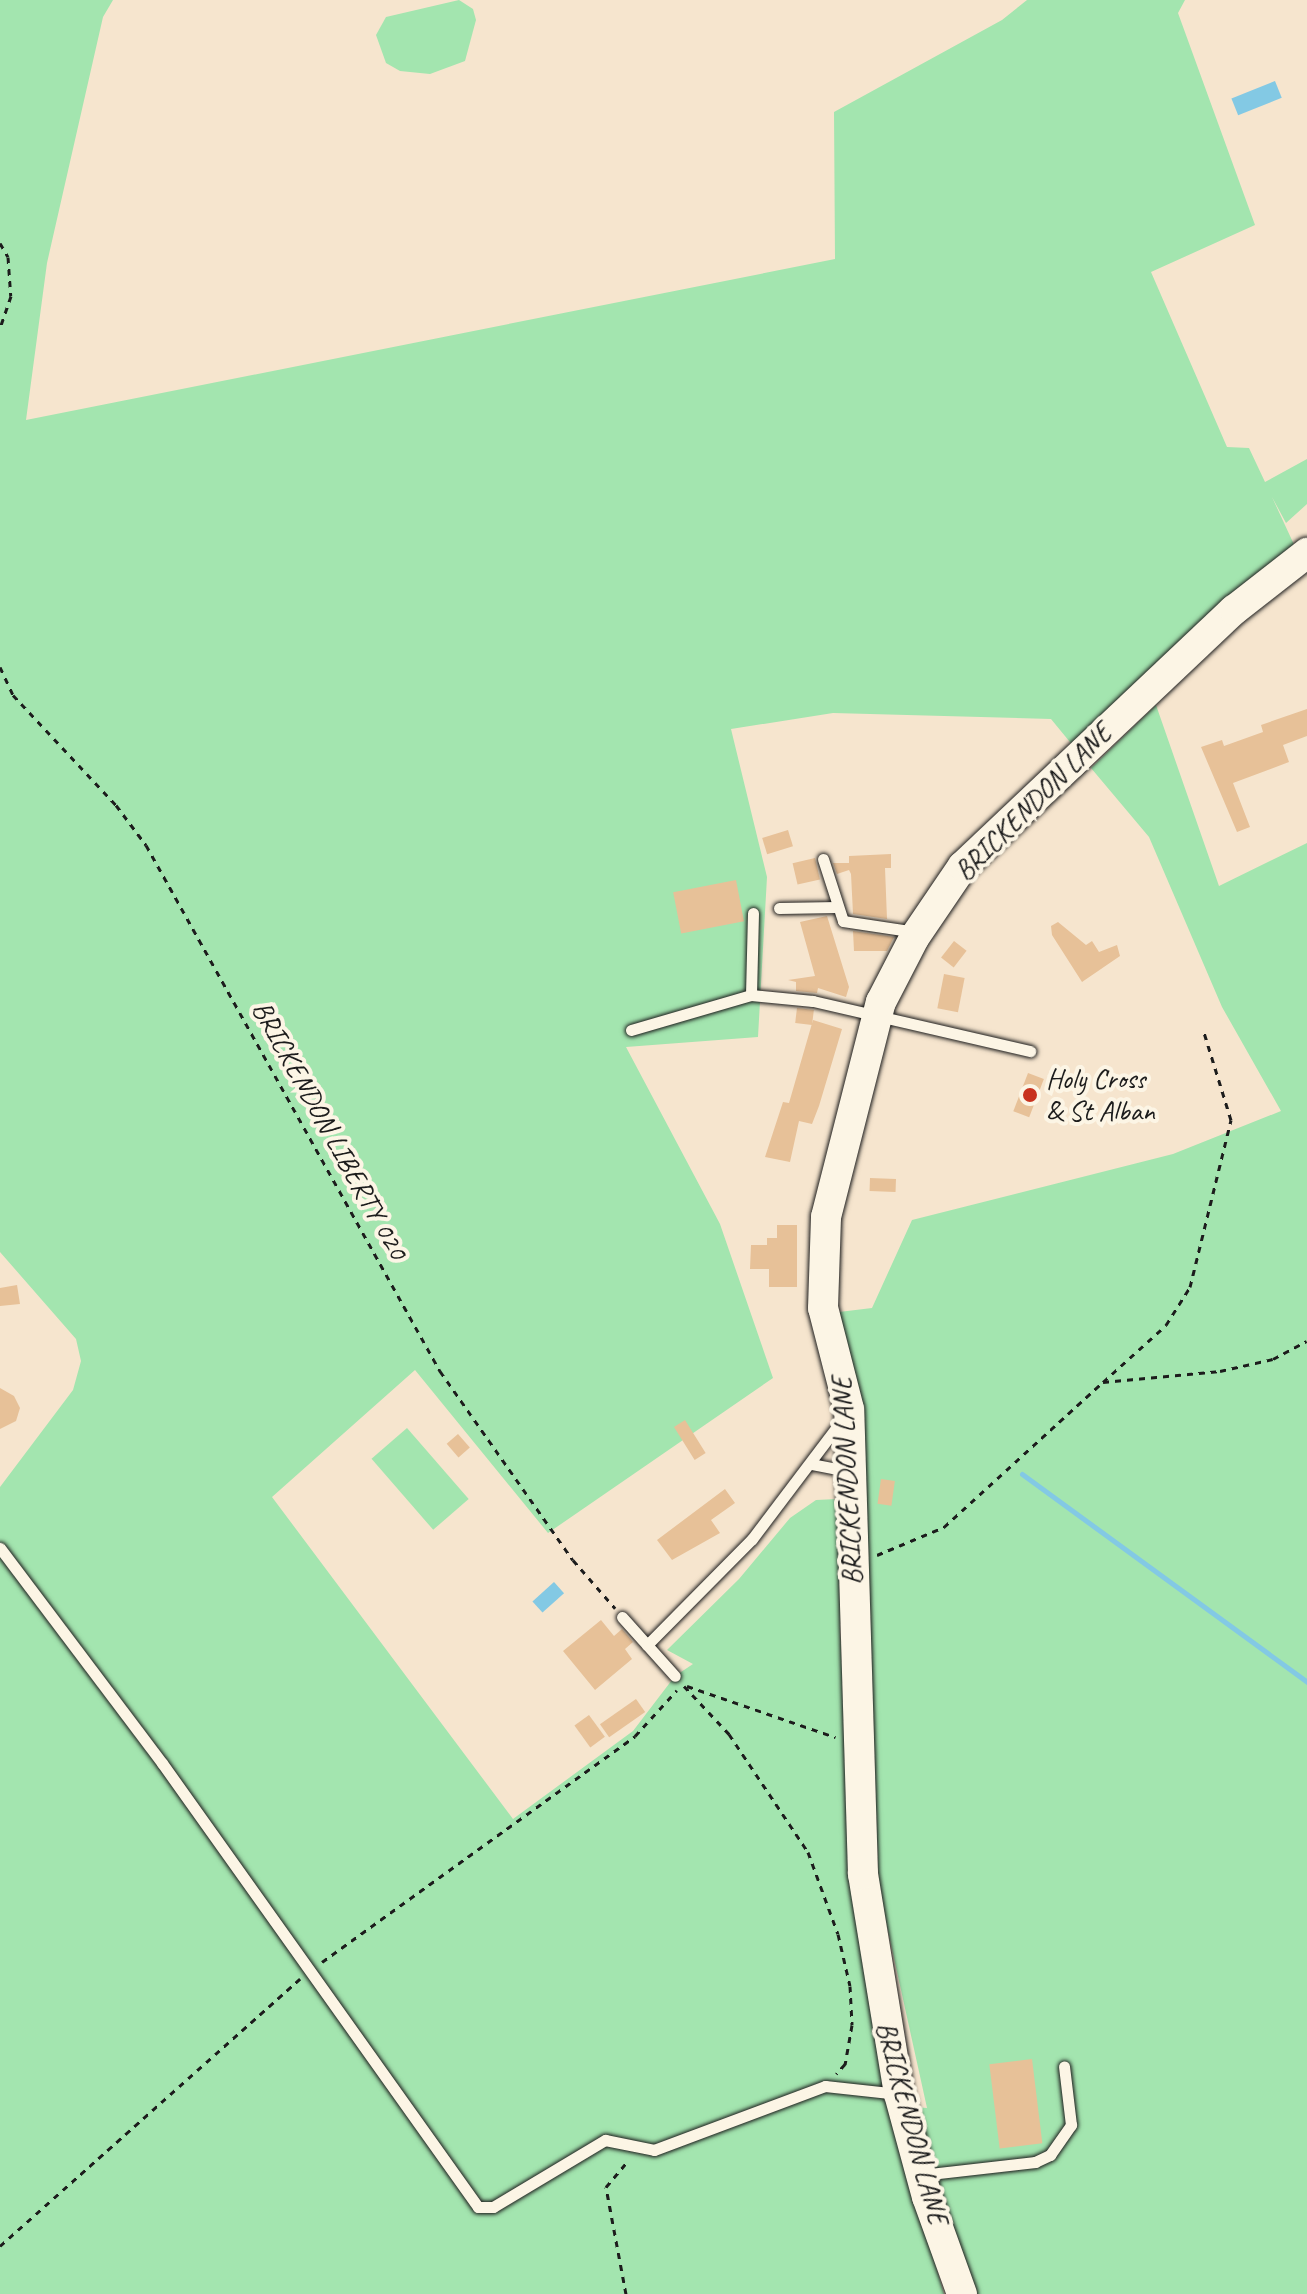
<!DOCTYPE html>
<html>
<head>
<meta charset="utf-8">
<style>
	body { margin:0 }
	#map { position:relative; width:1307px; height:2294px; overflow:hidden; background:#f6e5ce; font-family:Caveat,sans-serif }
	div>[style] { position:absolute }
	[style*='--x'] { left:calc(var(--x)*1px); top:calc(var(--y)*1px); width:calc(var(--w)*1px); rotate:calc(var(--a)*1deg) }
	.green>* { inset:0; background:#a3e5af; transform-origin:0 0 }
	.water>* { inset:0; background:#83c9e4; transform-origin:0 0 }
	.stream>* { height:5px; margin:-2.5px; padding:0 2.5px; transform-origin:2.5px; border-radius:2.5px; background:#83c9e4 }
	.building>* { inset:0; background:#e7c198; transform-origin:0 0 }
	.path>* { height:3px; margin-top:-1.5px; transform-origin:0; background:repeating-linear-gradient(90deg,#1c1c1c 0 6px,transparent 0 12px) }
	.roads { filter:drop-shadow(0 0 2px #1c1c1c) drop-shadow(0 0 2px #1c1c1c) }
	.lane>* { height:11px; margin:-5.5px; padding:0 5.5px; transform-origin:5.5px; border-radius:5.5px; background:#fcf5e5 }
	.secondary>* { height:30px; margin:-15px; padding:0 15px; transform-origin:15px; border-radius:15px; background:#fcf5e5 }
	.dots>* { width:22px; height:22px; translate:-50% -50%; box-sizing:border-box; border:4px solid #fcf5e5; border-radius:50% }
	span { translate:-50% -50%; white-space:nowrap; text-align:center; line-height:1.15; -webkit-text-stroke:8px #fcf5e5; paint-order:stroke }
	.street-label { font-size:28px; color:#1c1c1c }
	.poi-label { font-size:28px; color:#1c1c1c }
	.left { translate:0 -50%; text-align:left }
</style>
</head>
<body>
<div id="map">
	<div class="green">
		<i style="clip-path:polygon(0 0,113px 0,103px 17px,47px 263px,26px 420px,835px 259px,834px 112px,1002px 20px,1027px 0,1185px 0,1178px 13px,1255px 225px,1151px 272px,1227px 447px,1249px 448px,1265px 482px,1307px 459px,1307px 504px,1286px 523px,1272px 497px,1297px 551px,1074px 747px,1051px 719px,833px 713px,731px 729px,767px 877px,758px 1037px,626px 1047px,720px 1224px,773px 1378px,548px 1533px,415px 1370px,272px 1497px,513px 1819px,633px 1731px,675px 1676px,693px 1664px,667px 1650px,739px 1579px,790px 1518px,816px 1500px,837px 1499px,844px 1512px,840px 1632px,846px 1733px,900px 2141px,944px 2294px,0 2294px,0 1487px,73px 1390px,81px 1361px,76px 1339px,0 1252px)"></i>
		<i style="clip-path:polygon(459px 0,473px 9px,476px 20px,465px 61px,430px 74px,400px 71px,386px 63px,376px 35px,386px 17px)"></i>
		<i style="clip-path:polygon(1156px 705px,1219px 886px,1307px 843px,1307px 2294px,974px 2294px,915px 2107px,927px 2108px,879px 1890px,861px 1410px,839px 1312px,872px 1308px,912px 1220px,1173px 1154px,1281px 1111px,1222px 1007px,1149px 837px,1091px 768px)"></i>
		<i style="left:407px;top:1428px;width:94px;height:47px;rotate:49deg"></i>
	</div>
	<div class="water">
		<i style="left:1275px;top:81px;width:18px;height:47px;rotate:68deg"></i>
		<i style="left:554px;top:1582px;width:15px;height:29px;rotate:48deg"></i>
	</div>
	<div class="stream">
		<i style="--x:1022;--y:1474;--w:353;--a:36.1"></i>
	</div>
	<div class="building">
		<i style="clip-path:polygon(1307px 709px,1307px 736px,1283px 745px,1289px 762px,1233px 783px,1250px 827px,1237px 832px,1201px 747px,1222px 740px,1224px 746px,1263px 732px,1261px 725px)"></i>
		<i style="left:788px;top:830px;width:17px;height:27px;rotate:73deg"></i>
		<i style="clip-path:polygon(891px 854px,891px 868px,885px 868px,887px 919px,853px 914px,851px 874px,849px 870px,837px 874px,833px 863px,849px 863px,849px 856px)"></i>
		<i style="left:815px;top:858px;width:22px;height:23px;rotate:77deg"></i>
		<i style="left:736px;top:880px;width:42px;height:64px;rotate:79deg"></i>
		<i style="clip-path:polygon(827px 916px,849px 987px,846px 997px,818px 988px,817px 993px,796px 991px,796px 982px,788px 980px,815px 976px,800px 922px)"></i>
		<i style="clip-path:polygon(1058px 922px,1086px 945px,1092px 941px,1099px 952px,1117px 945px,1120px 956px,1082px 982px,1052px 935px,1051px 926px)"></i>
		<i style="clip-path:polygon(853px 931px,894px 937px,887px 951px,854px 951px)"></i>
		<i style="left:954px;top:941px;width:16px;height:21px;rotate:38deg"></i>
		<i style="left:944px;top:974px;width:21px;height:35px;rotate:11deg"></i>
		<i style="left:797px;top:1008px;width:17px;height:15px;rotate:7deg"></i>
		<i style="clip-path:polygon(813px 1020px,842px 1029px,819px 1106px,812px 1124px,799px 1121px,790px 1162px,765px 1157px,783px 1102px,789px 1103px)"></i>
		<i style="left:1028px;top:1073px;width:17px;height:41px;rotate:21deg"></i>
		<i style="left:870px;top:1178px;width:26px;height:13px;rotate:2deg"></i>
		<i style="clip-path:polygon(777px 1225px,797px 1225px,797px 1287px,769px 1287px,769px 1269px,750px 1269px,751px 1245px,767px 1245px,767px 1238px,777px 1238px)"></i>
		<i style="clip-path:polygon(17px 1285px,20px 1304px,0 1306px,0 1288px)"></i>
		<i style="clip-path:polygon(0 1388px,14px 1396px,20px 1408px,16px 1421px,0 1429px)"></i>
		<i style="left:685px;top:1420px;width:39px;height:13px;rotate:58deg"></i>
		<i style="left:458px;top:1434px;width:18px;height:15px;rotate:49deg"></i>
		<i style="left:881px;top:1479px;width:14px;height:25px;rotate:8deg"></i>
		<i style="clip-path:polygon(725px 1489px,735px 1503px,711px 1520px,720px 1533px,672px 1560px,657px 1540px)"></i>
		<i style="clip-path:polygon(601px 1620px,614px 1636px,622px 1629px,633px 1642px,625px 1649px,632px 1659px,595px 1690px,563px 1651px)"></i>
		<i style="left:636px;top:1699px;width:16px;height:44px;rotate:55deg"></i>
		<i style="left:589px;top:1715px;width:27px;height:18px;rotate:54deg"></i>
		<i style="left:1032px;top:2059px;width:85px;height:43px;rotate:83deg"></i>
	</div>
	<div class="path">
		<i style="--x:0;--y:243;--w:16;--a:60"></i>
		<i style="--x:8;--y:257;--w:39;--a:86"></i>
		<i style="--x:11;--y:296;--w:34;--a:109"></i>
		<i style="--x:0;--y:667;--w:31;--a:65"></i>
		<i style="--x:13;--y:695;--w:151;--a:46.9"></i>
		<i style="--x:116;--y:805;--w:50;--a:53.1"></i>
		<i style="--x:146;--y:845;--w:603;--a:60.8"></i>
		<i style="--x:440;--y:1371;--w:231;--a:54.9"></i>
		<i style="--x:573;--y:1560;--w:64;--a:48.8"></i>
		<i style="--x:1103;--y:1382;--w:85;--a:-42.1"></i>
		<i style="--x:1166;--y:1325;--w:45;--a:-57.7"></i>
		<i style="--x:1190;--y:1287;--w:172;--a:-76.2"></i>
		<i style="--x:1231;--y:1120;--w:95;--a:-107.1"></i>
		<i style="--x:877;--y:1555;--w:73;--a:-22.7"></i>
		<i style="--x:944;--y:1527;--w:215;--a:-42.4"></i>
		<i style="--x:1103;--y:1382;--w:118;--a:-5.4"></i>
		<i style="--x:1220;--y:1371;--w:54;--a:-12.8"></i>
		<i style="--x:1273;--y:1359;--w:38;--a:-28"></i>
		<i style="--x:684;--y:1686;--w:66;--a:46.8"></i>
		<i style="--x:729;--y:1734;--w:142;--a:56.2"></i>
		<i style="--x:808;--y:1852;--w:87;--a:69.9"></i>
		<i style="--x:838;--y:1934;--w:53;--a:77"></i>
		<i style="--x:850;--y:1986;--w:39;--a:87"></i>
		<i style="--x:852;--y:2025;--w:40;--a:100"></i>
		<i style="--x:845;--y:2064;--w:13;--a:132"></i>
		<i style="--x:687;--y:1686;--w:157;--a:19"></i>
		<i style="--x:322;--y:1962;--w:386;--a:-35.8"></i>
		<i style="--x:635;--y:1736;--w:62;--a:-47.6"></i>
		<i style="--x:0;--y:2246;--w:402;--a:-41.7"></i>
		<i style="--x:626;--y:2294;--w:109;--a:-100.6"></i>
		<i style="--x:606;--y:2187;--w:34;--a:-50"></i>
	</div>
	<div class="roads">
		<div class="lane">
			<i style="--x:823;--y:859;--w:65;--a:72.1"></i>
			<i style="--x:843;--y:921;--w:67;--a:8.6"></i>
			<i style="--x:909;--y:931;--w:7;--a:56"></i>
			<i style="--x:779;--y:908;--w:58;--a:-1"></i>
			<i style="--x:751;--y:995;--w:82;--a:-88.6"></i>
			<i style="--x:631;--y:1030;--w:125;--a:-16.3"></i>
			<i style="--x:751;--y:995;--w:62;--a:5.5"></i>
			<i style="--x:813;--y:1001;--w:223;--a:13"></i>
			<i style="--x:811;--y:1464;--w:36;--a:11"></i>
			<i style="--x:0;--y:1548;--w:269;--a:53"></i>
			<i style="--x:162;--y:1763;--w:545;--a:54.56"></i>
			<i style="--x:478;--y:2207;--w:15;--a:0"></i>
			<i style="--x:493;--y:2207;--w:131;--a:-30.9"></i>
			<i style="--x:605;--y:2140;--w:50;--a:11.5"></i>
			<i style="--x:654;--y:2150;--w:183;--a:-20.5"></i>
			<i style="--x:825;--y:2086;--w:74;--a:6.2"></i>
			<i style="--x:622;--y:1617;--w:79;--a:48.1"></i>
			<i style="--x:647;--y:1645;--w:149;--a:-45.3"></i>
			<i style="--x:752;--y:1539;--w:149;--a:-52.9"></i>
			<i style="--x:921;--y:2175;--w:115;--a:-6.5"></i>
			<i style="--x:1035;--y:2162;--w:17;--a:-25"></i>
			<i style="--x:1050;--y:2155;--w:37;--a:-55"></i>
			<i style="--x:1071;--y:2125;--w:59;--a:-96.8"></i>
		</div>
		<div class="secondary">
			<i style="--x:962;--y:2294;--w:103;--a:-109.8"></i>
			<i style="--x:927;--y:2197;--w:107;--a:-105.2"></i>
			<i style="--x:899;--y:2094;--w:223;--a:-99.3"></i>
			<i style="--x:863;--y:1874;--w:465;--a:-91.7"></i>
			<i style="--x:849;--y:1409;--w:104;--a:-104.4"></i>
			<i style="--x:823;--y:1308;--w:91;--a:-88.1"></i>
			<i style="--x:826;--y:1217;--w:222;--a:-75.7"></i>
			<i style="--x:881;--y:1002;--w:72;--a:-62.7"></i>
			<i style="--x:914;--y:938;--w:87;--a:-55.8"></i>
			<i style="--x:963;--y:866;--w:373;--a:-43.4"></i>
			<i style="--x:1234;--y:610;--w:93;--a:-38"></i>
		</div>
	</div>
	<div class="dots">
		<i style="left:1030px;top:1095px;background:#c8321e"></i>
	</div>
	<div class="street-label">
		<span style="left:1033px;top:802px;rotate:-45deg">BRICKENDON LANE</span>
		<span style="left:330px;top:1130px;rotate:61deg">BRICKENDON LIBERTY 020</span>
		<span style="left:847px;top:1481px;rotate:-93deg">BRICKENDON LANE</span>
		<span style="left:912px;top:2123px;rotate:75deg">BRICKENDON LANE</span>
	</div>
	<div class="poi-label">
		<span class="left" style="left:1046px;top:1095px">Holy Cross<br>&amp; St Alban</span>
	</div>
</div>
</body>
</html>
